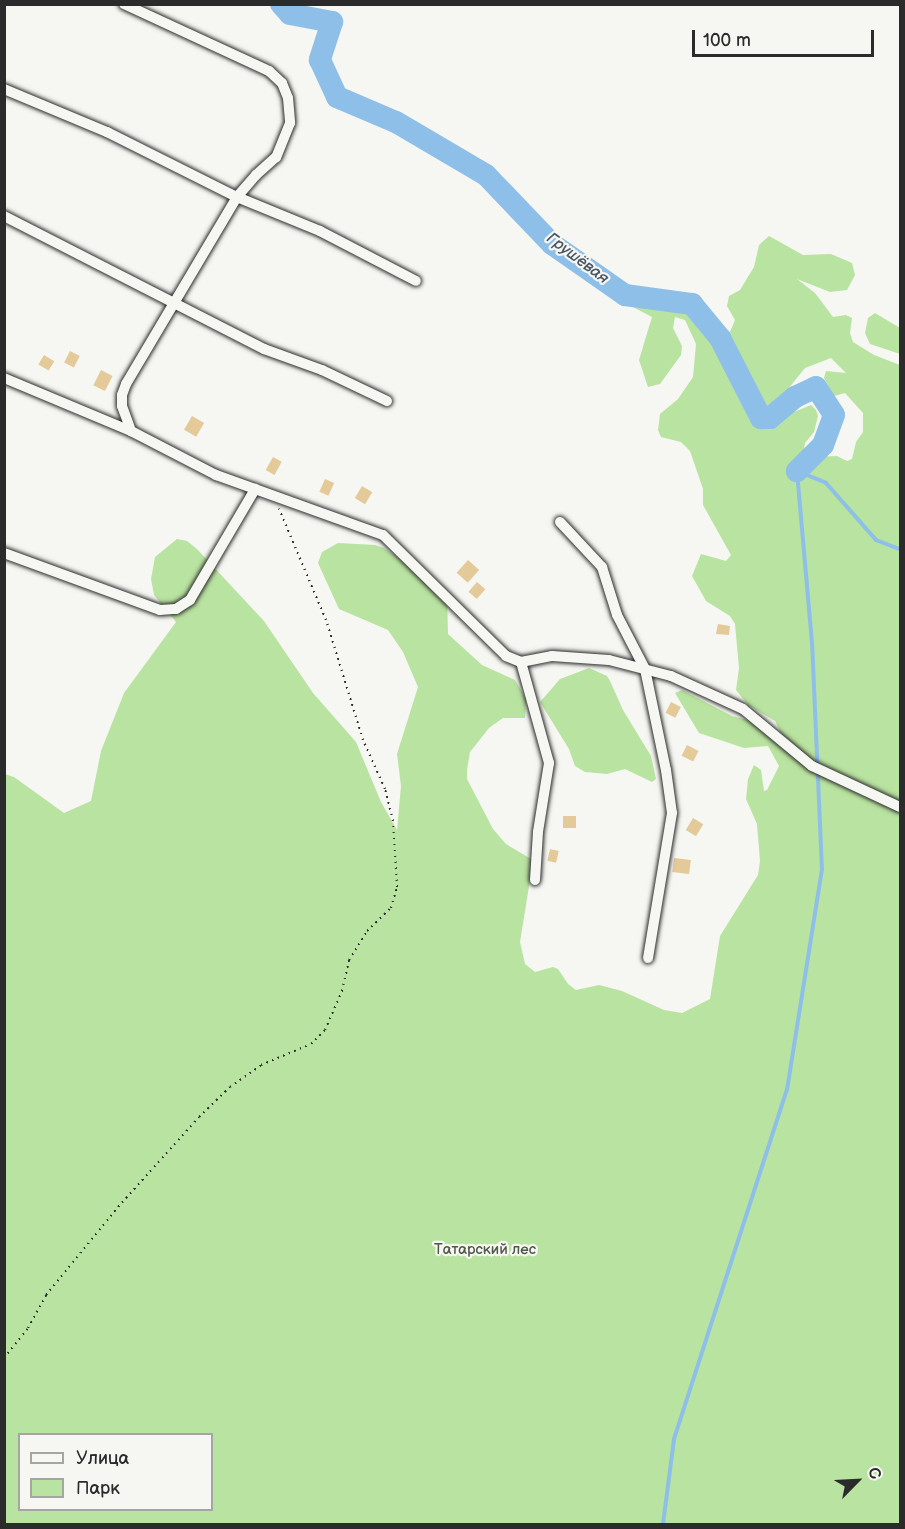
<!DOCTYPE html>
<html>
<head>
<meta charset="utf-8">
<style>
	body { margin:0 }
	#map { position:relative; width:905px; height:1529px; overflow:hidden; background:#f6f6f2; font-family:"Balsamiq Sans",sans-serif }
	div>[style] { position:absolute }
	[style*='--x'] { left:calc(var(--x)*1px); top:calc(var(--y)*1px); width:calc(var(--w)*1px); rotate:calc(var(--a)*1deg) }
	.green>* { inset:0; background:#b9e3a0 }
	.stream>* { height:4px; margin:-2px; padding:0 2px; transform-origin:2px; border-radius:2px; background:#8ebfe9 }
	.river>* { height:22px; margin:-11px; padding:0 11px; transform-origin:11px; border-radius:11px; background:#8ebfe9 }
	.building>* { inset:0; background:#e4ca99; transform-origin:0 0 }
	.path>* { height:2px; margin-top:-1px; transform-origin:0; background:repeating-linear-gradient(90deg,#2b2b2b 0 1.5px,transparent 0 6px) }
	.roads { filter:drop-shadow(0 0 2px #2b2b2b) drop-shadow(0 0 2px #2b2b2b) }
	.minor>* { height:10px; margin:-5px; padding:0 5px; transform-origin:5px; border-radius:5px; background:#f6f6f2 }
	span { translate:-50% -50%; white-space:nowrap; text-align:center; line-height:1.15; -webkit-text-stroke:4.5px #f6f6f2; paint-order:stroke }
	.park-label { font-size:15px; color:#4e5948 }
	.water-label { font-size:16px; color:#495764; font-style:italic }
	.frame { position:absolute; inset:0; border:6px solid #2b2b2b; pointer-events:none }
	.legend { position:absolute; left:18px; top:1433px; width:195px; height:78px; box-sizing:border-box; background:#f6f6f2; border:2px solid #a5a5a2; margin:0; padding:8px 10px; list-style:none; font-size:18px; color:#2b2b2b }
	.legend li { display:flex; align-items:center; gap:12px; height:30px }
	.legend b { width:30px; border:2px solid #a5a5a2 }
	.north { position:absolute; left:827px; top:1451px; width:60px; height:60px; -webkit-text-stroke:4px #f6f6f2; paint-order:stroke; rotate:66deg; font-size:16px; font-weight:700; line-height:24px; text-align:center; color:#2b2b2b }
	.north::after { content:''; display:block; margin:auto; width:21px; height:27px; background:#2b2b2b; clip-path:polygon(50% 0,100% 100%,50% 72%,0 100%) }
	.scale { position:absolute; left:692px; top:30px; width:182px; height:27px; box-sizing:border-box; border:3px solid #2b2b2b; border-top:0; padding-left:8px; font-size:18px; line-height:21px; white-space:nowrap; color:#2b2b2b; -webkit-text-stroke:4px #f6f6f2; paint-order:stroke }
</style>
</head>
<body>
<div id="map">
	<div class="green">
		<i style="clip-path:polygon(evenodd,769px 236px,803px 255px,831px 254px,852px 263px,855px 275px,847px 290px,830px 292px,797px 279px,815px 293px,833px 317px,846px 315px,852px 318px,850px 333px,853px 342px,874px 355px,900px 365px,900px 1524px,5px 1524px,5px 774px,14px 777px,64px 813px,91px 801px,101px 751px,124px 693px,176px 622px,154px 595px,151px 579px,155px 557px,177px 539px,187px 541px,197px 549px,264px 621px,313px 693px,356px 742px,381px 802px,397px 830px,401px 786px,397px 754px,418px 687px,403px 652px,388px 630px,339px 609px,318px 563px,322px 552px,338px 543px,375px 545px,384px 548px,447px 592px,448px 634px,482px 665px,515px 680px,526px 699px,525px 718px,503px 718px,489px 728px,470px 752px,467px 770px,467px 779px,493px 829px,506px 844px,531px 859px,531px 874px,520px 942px,525px 964px,535px 972px,553px 967px,558px 969px,568px 984px,576px 990px,599px 985px,622px 991px,664px 1010px,682px 1013px,710px 999px,720px 936px,758px 875px,760px 861px,757px 824px,746px 799px,748px 779px,754px 765px,761px 770px,764px 791px,767px 790px,779px 766px,768px 746px,744px 748px,699px 733px,675px 693px,682px 690px,732px 716px,759px 723px,786px 744px,775px 721px,748px 705px,736px 690px,739px 668px,735px 624px,730px 616px,706px 601px,692px 576px,701px 554px,726px 561px,731px 555px,703px 505px,703px 489px,690px 451px,681px 442px,661px 437px,658px 430px,660px 414px,678px 399px,693px 377px,696px 344px,685px 320px,675px 317px,673px 328px,682px 346px,681px 355px,660px 384px,648px 387px,639px 360px,652px 317px,629px 305px,633px 292px,639px 289px,670px 307px,685px 301px,703px 304px,725px 334px,730px 332px,735px 320px,727px 306px,729px 296px,740px 290px,754px 267px,759px 245px,769px 236px,831px 358px,846px 373px,826px 371px,824px 378px,834px 396px,845px 393px,863px 413px,863px 432px,856px 442px,852px 459px,847px 461px,837px 456px,815px 457px,804px 449px,805px 443px,814px 432px,818px 416px,816px 410px,811px 405px,789px 414px,781px 409px,779px 400px,805px 368px,831px 358px,769px 236px,20px 1434px,212px 1434px,212px 1510px,20px 1510px,20px 1434px)"></i>
		<i style="clip-path:polygon(875px 313px,900px 328px,900px 354px,870px 344px,865px 333px,868px 318px)"></i>
		<i style="clip-path:polygon(589px 668px,607px 676px,610px 681px,623px 710px,651px 756px,656px 779px,652px 782px,625px 769px,607px 774px,585px 772px,575px 766px,569px 749px,540px 702px,560px 679px)"></i>
	</div>
	<div class="stream">
		<i style="--x:663;--y:1524;--w:86;--a:-82.6"></i>
		<i style="--x:674;--y:1439;--w:367;--a:-72.1"></i>
		<i style="--x:787;--y:1090;--w:223;--a:-81"></i>
		<i style="--x:822;--y:870;--w:227;--a:-92.5"></i>
		<i style="--x:812;--y:643;--w:173;--a:-95"></i>
		<i style="--x:797;--y:471;--w:31;--a:22"></i>
		<i style="--x:826;--y:483;--w:76;--a:48.7"></i>
		<i style="--x:876;--y:540;--w:26;--a:21"></i>
	</div>
	<div class="river">
		<i style="--x:281;--y:4;--w:13;--a:48"></i>
		<i style="--x:290;--y:14;--w:43;--a:10.8"></i>
		<i style="--x:332;--y:22;--w:40;--a:108"></i>
		<i style="--x:320;--y:60;--w:41;--a:65.3"></i>
		<i style="--x:337;--y:97;--w:64;--a:23"></i>
		<i style="--x:396;--y:122;--w:104;--a:30.5"></i>
		<i style="--x:486;--y:175;--w:95;--a:46.3"></i>
		<i style="--x:552;--y:244;--w:89;--a:34.9"></i>
		<i style="--x:625;--y:295;--w:68;--a:7.7"></i>
		<i style="--x:692;--y:304;--w:44;--a:50.5"></i>
		<i style="--x:720;--y:338;--w:90;--a:62.9"></i>
		<i style="--x:761;--y:418;--w:9;--a:0"></i>
		<i style="--x:770;--y:418;--w:33;--a:-40"></i>
		<i style="--x:795;--y:397;--w:23;--a:-25"></i>
		<i style="--x:816;--y:387;--w:33;--a:57"></i>
		<i style="--x:834;--y:415;--w:32;--a:110"></i>
		<i style="--x:823;--y:445;--w:37;--a:135"></i>
	</div>
	<div class="building">
		<i style="left:70px;top:351px;width:11px;height:13px;rotate:27deg"></i>
		<i style="left:44px;top:355px;width:12px;height:11px;rotate:31deg"></i>
		<i style="left:101px;top:370px;width:13px;height:17px;rotate:27deg"></i>
		<i style="left:192px;top:416px;width:14px;height:16px;rotate:30deg"></i>
		<i style="left:273px;top:457px;width:10px;height:15px;rotate:29deg"></i>
		<i style="left:325px;top:479px;width:10px;height:14px;rotate:24deg"></i>
		<i style="left:362px;top:486px;width:12px;height:14px;rotate:31deg"></i>
		<i style="left:468px;top:560px;width:15px;height:17px;rotate:42deg"></i>
		<i style="left:477px;top:582px;width:11px;height:13px;rotate:41deg"></i>
		<i style="clip-path:polygon(718px 624px,730px 626px,729px 635px,716px 634px)"></i>
		<i style="left:671px;top:702px;width:11px;height:12px;rotate:27deg"></i>
		<i style="left:687px;top:745px;width:13px;height:12px;rotate:27deg"></i>
		<i style="left:576px;top:816px;width:12px;height:13px;rotate:90deg"></i>
		<i style="left:693px;top:818px;width:12px;height:14px;rotate:31deg"></i>
		<i style="left:550px;top:849px;width:9px;height:12px;rotate:13deg"></i>
		<i style="left:674px;top:858px;width:17px;height:14px;rotate:7deg"></i>
	</div>
	<div class="path">
		<i style="--x:4;--y:1358;--w:38;--a:-51"></i>
		<i style="--x:28;--y:1328;--w:38;--a:-61"></i>
		<i style="--x:46;--y:1295;--w:114;--a:-50.7"></i>
		<i style="--x:118;--y:1207;--w:121;--a:-48"></i>
		<i style="--x:199;--y:1117;--w:43;--a:-44.1"></i>
		<i style="--x:230;--y:1087;--w:38;--a:-35"></i>
		<i style="--x:261;--y:1065;--w:54;--a:-22.8"></i>
		<i style="--x:311;--y:1044;--w:20;--a:-45"></i>
		<i style="--x:325;--y:1030;--w:43;--a:-66.4"></i>
		<i style="--x:342;--y:991;--w:32;--a:-77"></i>
		<i style="--x:349;--y:960;--w:34;--a:-58"></i>
		<i style="--x:367;--y:931;--w:33;--a:-44"></i>
		<i style="--x:391;--y:908;--w:22;--a:-74"></i>
		<i style="--x:397;--y:887;--w:66;--a:-93.5"></i>
		<i style="--x:393;--y:821;--w:33;--a:-104"></i>
		<i style="--x:385;--y:789;--w:54;--a:-114.2"></i>
		<i style="--x:363;--y:740;--w:126;--a:-107.1"></i>
		<i style="--x:326;--y:620;--w:121;--a:-112.9"></i>
	</div>
	<div class="roads">
		<div class="minor">
			<i style="--x:124;--y:4;--w:160;--a:24.8"></i>
			<i style="--x:269;--y:71;--w:18;--a:43"></i>
			<i style="--x:282;--y:83;--w:16;--a:68"></i>
			<i style="--x:288;--y:98;--w:25;--a:85"></i>
			<i style="--x:290;--y:123;--w:37;--a:112"></i>
			<i style="--x:276;--y:157;--w:27;--a:138"></i>
			<i style="--x:256;--y:175;--w:29;--a:131"></i>
			<i style="--x:237;--y:197;--w:217;--a:120.7"></i>
			<i style="--x:126;--y:384;--w:12;--a:110"></i>
			<i style="--x:122;--y:395;--w:11;--a:90"></i>
			<i style="--x:122;--y:406;--w:27;--a:70"></i>
			<i style="--x:4;--y:89;--w:112;--a:22.7"></i>
			<i style="--x:107;--y:132;--w:145;--a:26.6"></i>
			<i style="--x:237;--y:197;--w:90;--a:22.3"></i>
			<i style="--x:320;--y:231;--w:108;--a:27.5"></i>
			<i style="--x:4;--y:216;--w:292;--a:27.1"></i>
			<i style="--x:264;--y:349;--w:62;--a:19.9"></i>
			<i style="--x:322;--y:370;--w:72;--a:25.5"></i>
			<i style="--x:4;--y:378;--w:138;--a:22.7"></i>
			<i style="--x:131;--y:431;--w:96;--a:27.4"></i>
			<i style="--x:216;--y:475;--w:177;--a:19.8"></i>
			<i style="--x:383;--y:535;--w:173;--a:44.5"></i>
			<i style="--x:506;--y:656;--w:16;--a:22"></i>
			<i style="--x:521;--y:662;--w:32;--a:-11"></i>
			<i style="--x:552;--y:656;--w:57;--a:4"></i>
			<i style="--x:609;--y:660;--w:64;--a:14.5"></i>
			<i style="--x:671;--y:676;--w:79;--a:24.6"></i>
			<i style="--x:743;--y:709;--w:89;--a:39.6"></i>
			<i style="--x:812;--y:766;--w:97;--a:25"></i>
			<i style="--x:560;--y:522;--w:62;--a:47"></i>
			<i style="--x:602;--y:567;--w:50;--a:72.6"></i>
			<i style="--x:617;--y:615;--w:61;--a:62.6"></i>
			<i style="--x:645;--y:669;--w:103;--a:78.3"></i>
			<i style="--x:666;--y:770;--w:43;--a:82.1"></i>
			<i style="--x:672;--y:813;--w:147;--a:99.4"></i>
			<i style="--x:4;--y:553;--w:166;--a:20.1"></i>
			<i style="--x:160;--y:610;--w:16;--a:-4"></i>
			<i style="--x:176;--y:609;--w:17;--a:-33"></i>
			<i style="--x:190;--y:600;--w:129;--a:-59.6"></i>
			<i style="--x:521;--y:662;--w:105;--a:74.5"></i>
			<i style="--x:549;--y:763;--w:70;--a:99.1"></i>
			<i style="--x:538;--y:832;--w:48;--a:93.6"></i>
		</div>
	</div>
	<div class="park-label">
		<span style="left:485px;top:1250px">Татарский лес</span>
	</div>
	<div class="water-label">
		<span style="left:577px;top:259px;rotate:37deg">Грушёвая</span>
	</div>
	<div class="frame"></div>
	<ul class="legend">
	<li><b style="height:8px;background:#f6f6f2"></b>Улица</li>
	<li><b style="height:16px;background:#b9e3a0"></b>Парк</li>
	</ul>
	<div class="north">С</div>
	<div class="scale">100 m</div>
</div>
</body>
</html>
